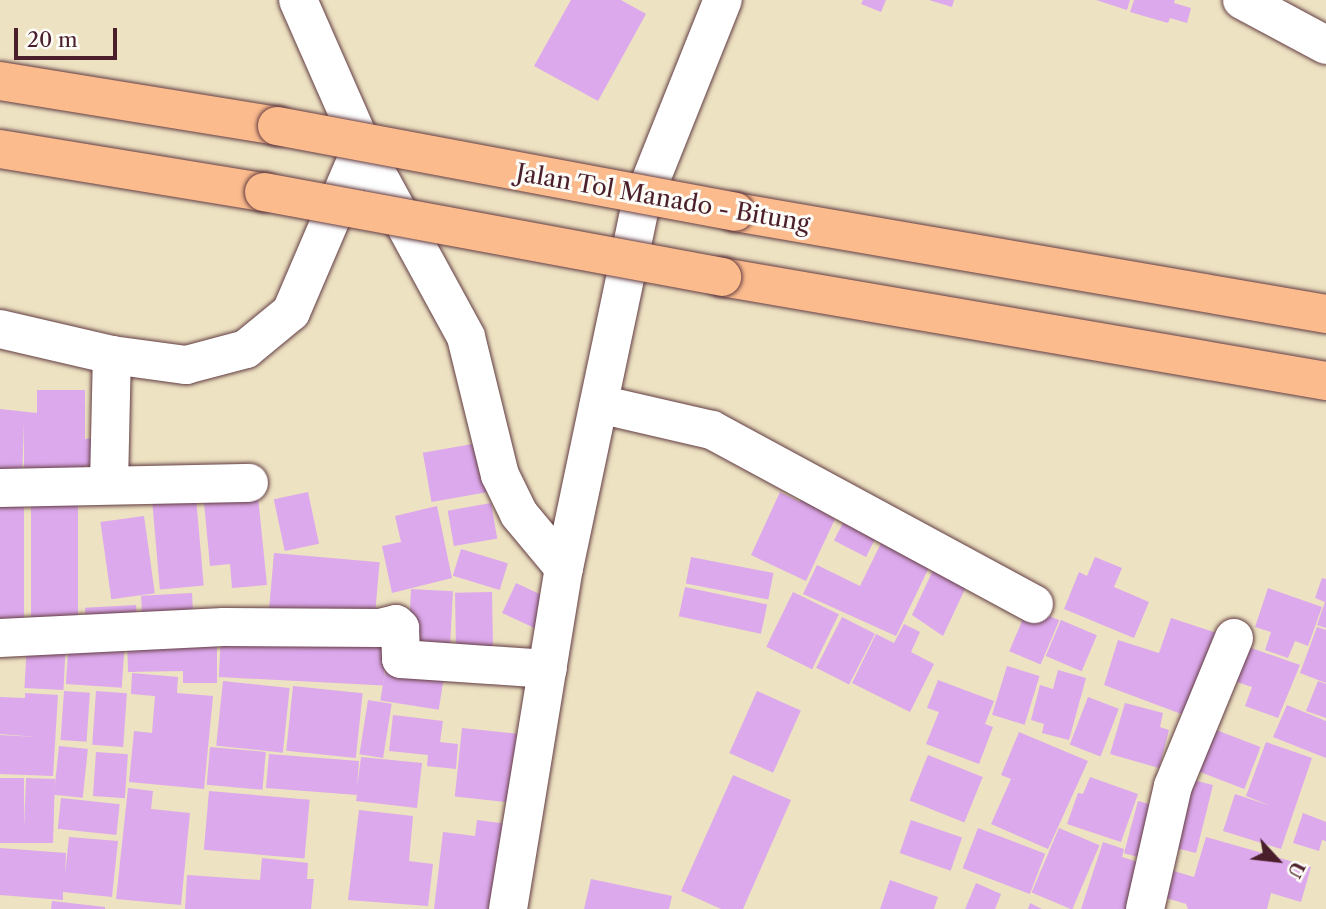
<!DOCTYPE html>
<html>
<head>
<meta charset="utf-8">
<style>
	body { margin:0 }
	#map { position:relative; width:1326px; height:909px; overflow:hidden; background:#ede2c2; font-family:"Libre Caslon Text",serif }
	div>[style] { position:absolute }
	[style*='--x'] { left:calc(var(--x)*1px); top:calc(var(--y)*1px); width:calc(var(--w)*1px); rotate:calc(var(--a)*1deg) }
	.building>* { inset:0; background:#dca9ec; transform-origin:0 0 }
	.roads { filter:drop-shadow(0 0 2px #623c42) drop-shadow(0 0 2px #623c42) }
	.minor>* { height:38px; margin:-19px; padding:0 19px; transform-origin:19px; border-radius:19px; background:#fff }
	.highway>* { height:38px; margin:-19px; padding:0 19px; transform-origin:19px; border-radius:19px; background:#fbbb8d }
	.bridges { filter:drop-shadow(0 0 2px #623c42) drop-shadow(0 0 2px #623c42) }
	.highway-bridge>* { height:38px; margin:-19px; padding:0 19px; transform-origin:19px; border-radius:19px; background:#fbbb8d }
	span { translate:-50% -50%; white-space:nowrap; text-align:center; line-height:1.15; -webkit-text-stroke:6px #fdfcf7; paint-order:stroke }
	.street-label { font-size:24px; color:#4a1f2b }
	.north { position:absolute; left:1242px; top:825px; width:70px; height:70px; -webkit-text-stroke:5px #fdfcf7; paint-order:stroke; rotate:117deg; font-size:19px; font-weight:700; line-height:28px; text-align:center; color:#4a1f2b }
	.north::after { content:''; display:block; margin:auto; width:24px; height:32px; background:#4a1f2b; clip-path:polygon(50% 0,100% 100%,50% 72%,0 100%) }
	.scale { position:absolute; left:14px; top:28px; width:103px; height:32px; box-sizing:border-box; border:4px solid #4a1f2b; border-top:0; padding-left:9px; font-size:21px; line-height:24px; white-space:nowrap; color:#4a1f2b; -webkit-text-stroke:5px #fdfcf7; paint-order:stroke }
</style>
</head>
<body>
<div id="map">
	<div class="building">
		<i style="clip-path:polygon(571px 0,621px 0,646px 14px,598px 101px,534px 66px)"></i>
		<i style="clip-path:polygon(863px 0,886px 0,881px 12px,861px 4px)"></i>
		<i style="clip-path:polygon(929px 0,954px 0,952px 7px)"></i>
		<i style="clip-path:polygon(1096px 0,1130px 0,1127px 10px)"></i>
		<i style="clip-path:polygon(1134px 0,1175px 0,1174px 3px,1191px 8px,1187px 23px,1170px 18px,1168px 23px,1130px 12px)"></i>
		<i style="clip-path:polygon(37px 390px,85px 390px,85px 439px,95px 438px,95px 465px,85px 466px,85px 477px,24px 469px,24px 423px,22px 478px,0 477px,0 409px,37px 413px)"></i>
		<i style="left:478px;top:443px;width:50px;height:56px;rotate:80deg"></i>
		<i style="left:195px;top:486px;width:100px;height:44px;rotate:85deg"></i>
		<i style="clip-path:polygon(807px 486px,832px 497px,824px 513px,835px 519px,806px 581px,751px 555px,780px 492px,800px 502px)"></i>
		<i style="clip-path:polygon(257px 487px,267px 585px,232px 588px,230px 564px,210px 566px,203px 492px)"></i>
		<i style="left:308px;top:492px;width:53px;height:35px;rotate:78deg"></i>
		<i style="left:78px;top:495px;width:135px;height:47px;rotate:90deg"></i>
		<i style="left:0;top:500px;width:24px;height:134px"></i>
		<i style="left:491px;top:503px;width:36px;height:44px;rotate:80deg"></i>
		<i style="clip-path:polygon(437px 506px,452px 578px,392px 593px,382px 546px,401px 542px,395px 516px)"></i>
		<i style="left:848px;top:513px;width:36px;height:31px;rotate:27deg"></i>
		<i style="left:144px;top:516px;width:78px;height:44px;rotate:82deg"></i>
		<i style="clip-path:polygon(887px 531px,935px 555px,896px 636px,803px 594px,817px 565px,860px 586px)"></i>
		<i style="left:461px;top:549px;width:49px;height:28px;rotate:17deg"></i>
		<i style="left:274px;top:553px;width:106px;height:63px;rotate:5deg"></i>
		<i style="left:691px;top:557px;width:84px;height:27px;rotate:11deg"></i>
		<i style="clip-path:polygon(1095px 557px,1122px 568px,1114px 587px,1149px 602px,1134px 638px,1064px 609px,1079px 572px,1087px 576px)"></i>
		<i style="clip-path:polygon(934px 568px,972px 574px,943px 636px,912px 615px)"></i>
		<i style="clip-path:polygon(1322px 578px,1326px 579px,1326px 628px,1317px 625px,1325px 602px,1315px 598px)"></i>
		<i style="left:516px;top:583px;width:41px;height:33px;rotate:25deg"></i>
		<i style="left:685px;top:587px;width:84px;height:30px;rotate:12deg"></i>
		<i style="clip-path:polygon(1268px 588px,1322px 607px,1308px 646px,1295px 641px,1288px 658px,1265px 650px,1271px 632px,1255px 627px)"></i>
		<i style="left:411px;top:589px;width:42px;height:67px;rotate:3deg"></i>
		<i style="left:492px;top:592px;width:68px;height:37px;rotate:89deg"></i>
		<i style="left:793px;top:592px;width:51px;height:61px;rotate:26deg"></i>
		<i style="left:192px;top:593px;width:33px;height:51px;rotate:87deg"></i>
		<i style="left:136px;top:605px;width:21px;height:51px;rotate:87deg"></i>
		<i style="left:1028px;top:607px;width:34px;height:48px;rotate:23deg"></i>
		<i style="left:842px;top:617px;width:37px;height:57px;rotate:27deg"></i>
		<i style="clip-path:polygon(1171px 618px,1220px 634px,1192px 718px,1104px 685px,1118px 640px,1159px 653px)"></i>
		<i style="left:1061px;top:620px;width:39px;height:39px;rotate:23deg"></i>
		<i style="clip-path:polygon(904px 624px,920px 632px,911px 652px,934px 664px,910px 712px,852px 683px,876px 634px,894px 643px)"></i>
		<i style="clip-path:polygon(1317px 627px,1326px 630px,1326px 683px,1300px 673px)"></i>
		<i style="clip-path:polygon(182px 633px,182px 650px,183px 633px,217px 633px,217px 683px,183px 683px,183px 671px,128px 672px,127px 634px)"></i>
		<i style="left:221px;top:635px;width:165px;height:42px;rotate:3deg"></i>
		<i style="left:69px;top:639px;width:56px;height:45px;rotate:4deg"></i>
		<i style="left:27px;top:640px;width:39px;height:48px;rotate:3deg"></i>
		<i style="clip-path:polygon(1240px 644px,1300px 665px,1278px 718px,1245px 706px,1252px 687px,1228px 679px)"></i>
		<i style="left:387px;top:659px;width:59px;height:42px;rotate:9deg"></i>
		<i style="left:1007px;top:666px;width:34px;height:51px;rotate:17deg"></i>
		<i style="clip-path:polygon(1058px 670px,1086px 678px,1069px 740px,1042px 733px,1044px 724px,1031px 720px,1040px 685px,1053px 689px)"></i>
		<i style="clip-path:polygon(132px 673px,178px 677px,177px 693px,213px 696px,204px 789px,129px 782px,134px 731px,152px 733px,155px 696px,131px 694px)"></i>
		<i style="clip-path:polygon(938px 680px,994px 701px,985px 724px,993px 727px,979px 764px,926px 744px,939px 712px,927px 708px)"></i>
		<i style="left:223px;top:681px;width:67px;height:65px;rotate:6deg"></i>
		<i style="clip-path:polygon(1318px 681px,1326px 684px,1326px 718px,1306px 711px)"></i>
		<i style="left:293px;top:686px;width:70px;height:65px;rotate:6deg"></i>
		<i style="left:64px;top:691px;width:26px;height:49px;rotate:4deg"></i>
		<i style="left:96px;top:691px;width:31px;height:54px;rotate:4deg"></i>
		<i style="left:757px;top:691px;width:48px;height:68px;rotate:24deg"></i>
		<i style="clip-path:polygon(25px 693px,58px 695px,53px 776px,0 774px,0 735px,37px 737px,0 734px,0 697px,25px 698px)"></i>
		<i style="left:1088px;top:697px;width:33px;height:51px;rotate:21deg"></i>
		<i style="left:368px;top:700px;width:24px;height:55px;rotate:9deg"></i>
		<i style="clip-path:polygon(1125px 703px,1163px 713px,1160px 727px,1169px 730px,1159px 768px,1110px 754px)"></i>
		<i style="clip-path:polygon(1287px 705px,1326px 721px,1326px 758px,1273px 737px)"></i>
		<i style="clip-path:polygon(393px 715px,443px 721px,440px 742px,458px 744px,456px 769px,427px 766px,428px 755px,389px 751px)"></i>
		<i style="left:462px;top:728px;width:59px;height:69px;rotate:6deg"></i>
		<i style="left:1211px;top:728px;width:53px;height:45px;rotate:21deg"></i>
		<i style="clip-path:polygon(1019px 732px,1088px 761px,1048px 849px,991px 824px,1011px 779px,1001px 775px)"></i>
		<i style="clip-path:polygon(1266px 742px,1312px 758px,1281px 849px,1223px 831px,1235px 794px,1271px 806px,1246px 796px)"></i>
		<i style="left:59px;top:746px;width:29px;height:49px;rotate:6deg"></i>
		<i style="left:210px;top:747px;width:56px;height:38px;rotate:5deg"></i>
		<i style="left:96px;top:752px;width:32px;height:44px;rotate:4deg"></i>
		<i style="clip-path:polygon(269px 754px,359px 761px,357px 788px,361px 757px,422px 763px,417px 808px,356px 801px,357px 795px,266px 788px)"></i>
		<i style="left:928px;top:755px;width:59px;height:49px;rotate:22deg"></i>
		<i style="clip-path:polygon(733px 775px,791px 800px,743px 909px,721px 909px,681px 891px)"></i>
		<i style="clip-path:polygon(1090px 777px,1138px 794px,1121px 842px,1067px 824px,1078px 793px,1083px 794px)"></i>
		<i style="left:1181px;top:777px;width:33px;height:70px;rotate:14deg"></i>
		<i style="clip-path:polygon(0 778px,24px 778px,24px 827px,26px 778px,55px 779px,53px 843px,0 843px)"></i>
		<i style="clip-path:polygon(128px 788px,153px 791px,151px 809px,190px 813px,181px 905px,116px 899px)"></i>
		<i style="left:209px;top:791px;width:101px;height:59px;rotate:5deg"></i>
		<i style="left:61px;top:798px;width:59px;height:31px;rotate:6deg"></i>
		<i style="left:1138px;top:801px;width:24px;height:54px;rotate:15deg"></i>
		<i style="clip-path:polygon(359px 810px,413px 816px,409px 861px,433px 864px,428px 906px,348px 900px)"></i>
		<i style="clip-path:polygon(1303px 813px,1326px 822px,1326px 841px,1322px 840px,1319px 851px,1293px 843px)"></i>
		<i style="clip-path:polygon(477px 820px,508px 824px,499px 909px,434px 909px,443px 832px,475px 836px)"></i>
		<i style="left:911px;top:820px;width:54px;height:35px;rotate:19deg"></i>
		<i style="left:978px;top:828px;width:72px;height:43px;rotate:21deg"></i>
		<i style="left:1059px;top:828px;width:44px;height:70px;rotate:23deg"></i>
		<i style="clip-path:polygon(69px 837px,118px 841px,112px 897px,63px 892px,63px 900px,0 895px,0 848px,66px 853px,65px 875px)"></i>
		<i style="clip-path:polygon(1206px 837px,1311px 867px,1301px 902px,1271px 893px,1267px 909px,1188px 909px,1186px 904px,1160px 896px,1167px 869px,1194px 877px)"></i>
		<i style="clip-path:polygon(1103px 842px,1124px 849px,1122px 857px,1147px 865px,1133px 909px,1081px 909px)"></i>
		<i style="clip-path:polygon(262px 858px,308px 863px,307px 879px,314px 879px,311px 909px,185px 909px,187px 875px,260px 880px)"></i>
		<i style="clip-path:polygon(591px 879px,672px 896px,669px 909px,584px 909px)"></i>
		<i style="clip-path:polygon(890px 880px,938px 897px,934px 909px,880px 909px)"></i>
		<i style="clip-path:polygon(976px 883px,1001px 894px,995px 909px,965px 909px)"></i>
		<i style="clip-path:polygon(52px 901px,105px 907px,105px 909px,51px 909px)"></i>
		<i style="clip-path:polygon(1030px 903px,1042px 909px,1019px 909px,1028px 909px)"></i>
	</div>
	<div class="roads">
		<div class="minor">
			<i style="--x:298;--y:0;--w:159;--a:66.3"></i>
			<i style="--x:362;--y:146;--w:217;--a:61.4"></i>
			<i style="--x:466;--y:337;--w:142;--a:76.2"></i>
			<i style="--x:500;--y:475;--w:43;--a:64"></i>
			<i style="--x:519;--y:514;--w:70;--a:50.2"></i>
			<i style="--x:1242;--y:0;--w:95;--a:28.2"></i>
			<i style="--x:0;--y:329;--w:115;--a:13.1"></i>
			<i style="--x:112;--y:355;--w:75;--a:7.7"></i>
			<i style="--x:186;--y:365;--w:62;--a:-14.9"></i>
			<i style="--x:246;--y:349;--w:58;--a:-39.4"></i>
			<i style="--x:291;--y:312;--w:181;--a:-66.8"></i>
			<i style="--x:599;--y:404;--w:116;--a:13"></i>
			<i style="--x:712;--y:430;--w:366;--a:28.4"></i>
			<i style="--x:109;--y:484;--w:129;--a:-88.7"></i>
			<i style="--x:0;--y:488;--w:249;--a:-1.2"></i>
			<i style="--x:0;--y:638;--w:224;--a:-2.8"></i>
			<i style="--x:224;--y:627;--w:156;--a:0.4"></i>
			<i style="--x:380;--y:628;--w:16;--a:-14"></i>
			<i style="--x:396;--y:624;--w:6;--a:45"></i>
			<i style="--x:400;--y:628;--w:31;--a:88"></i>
			<i style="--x:401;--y:659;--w:147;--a:3.9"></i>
			<i style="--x:508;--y:909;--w:346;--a:-80.7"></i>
			<i style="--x:564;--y:568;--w:369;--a:-78.1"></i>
			<i style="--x:640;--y:207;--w:223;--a:-68.2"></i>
			<i style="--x:1145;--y:909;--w:126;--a:-77.2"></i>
			<i style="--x:1173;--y:786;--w:160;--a:-67.6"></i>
		</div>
		<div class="highway">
			<i style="--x:0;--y:81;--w:281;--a:9.2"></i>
			<i style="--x:0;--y:149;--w:267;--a:9.3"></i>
			<i style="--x:735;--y:212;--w:600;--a:9.79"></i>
			<i style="--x:722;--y:277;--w:613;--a:9.77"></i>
		</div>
	</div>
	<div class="bridges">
		<div class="highway-bridge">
			<i style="--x:277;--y:126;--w:466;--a:10.6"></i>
			<i style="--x:264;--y:192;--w:466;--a:10.5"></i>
		</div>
	</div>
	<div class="street-label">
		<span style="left:663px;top:198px;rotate:10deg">Jalan Tol Manado - Bitung</span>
	</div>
	<div class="north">U</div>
	<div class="scale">20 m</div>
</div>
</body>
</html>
